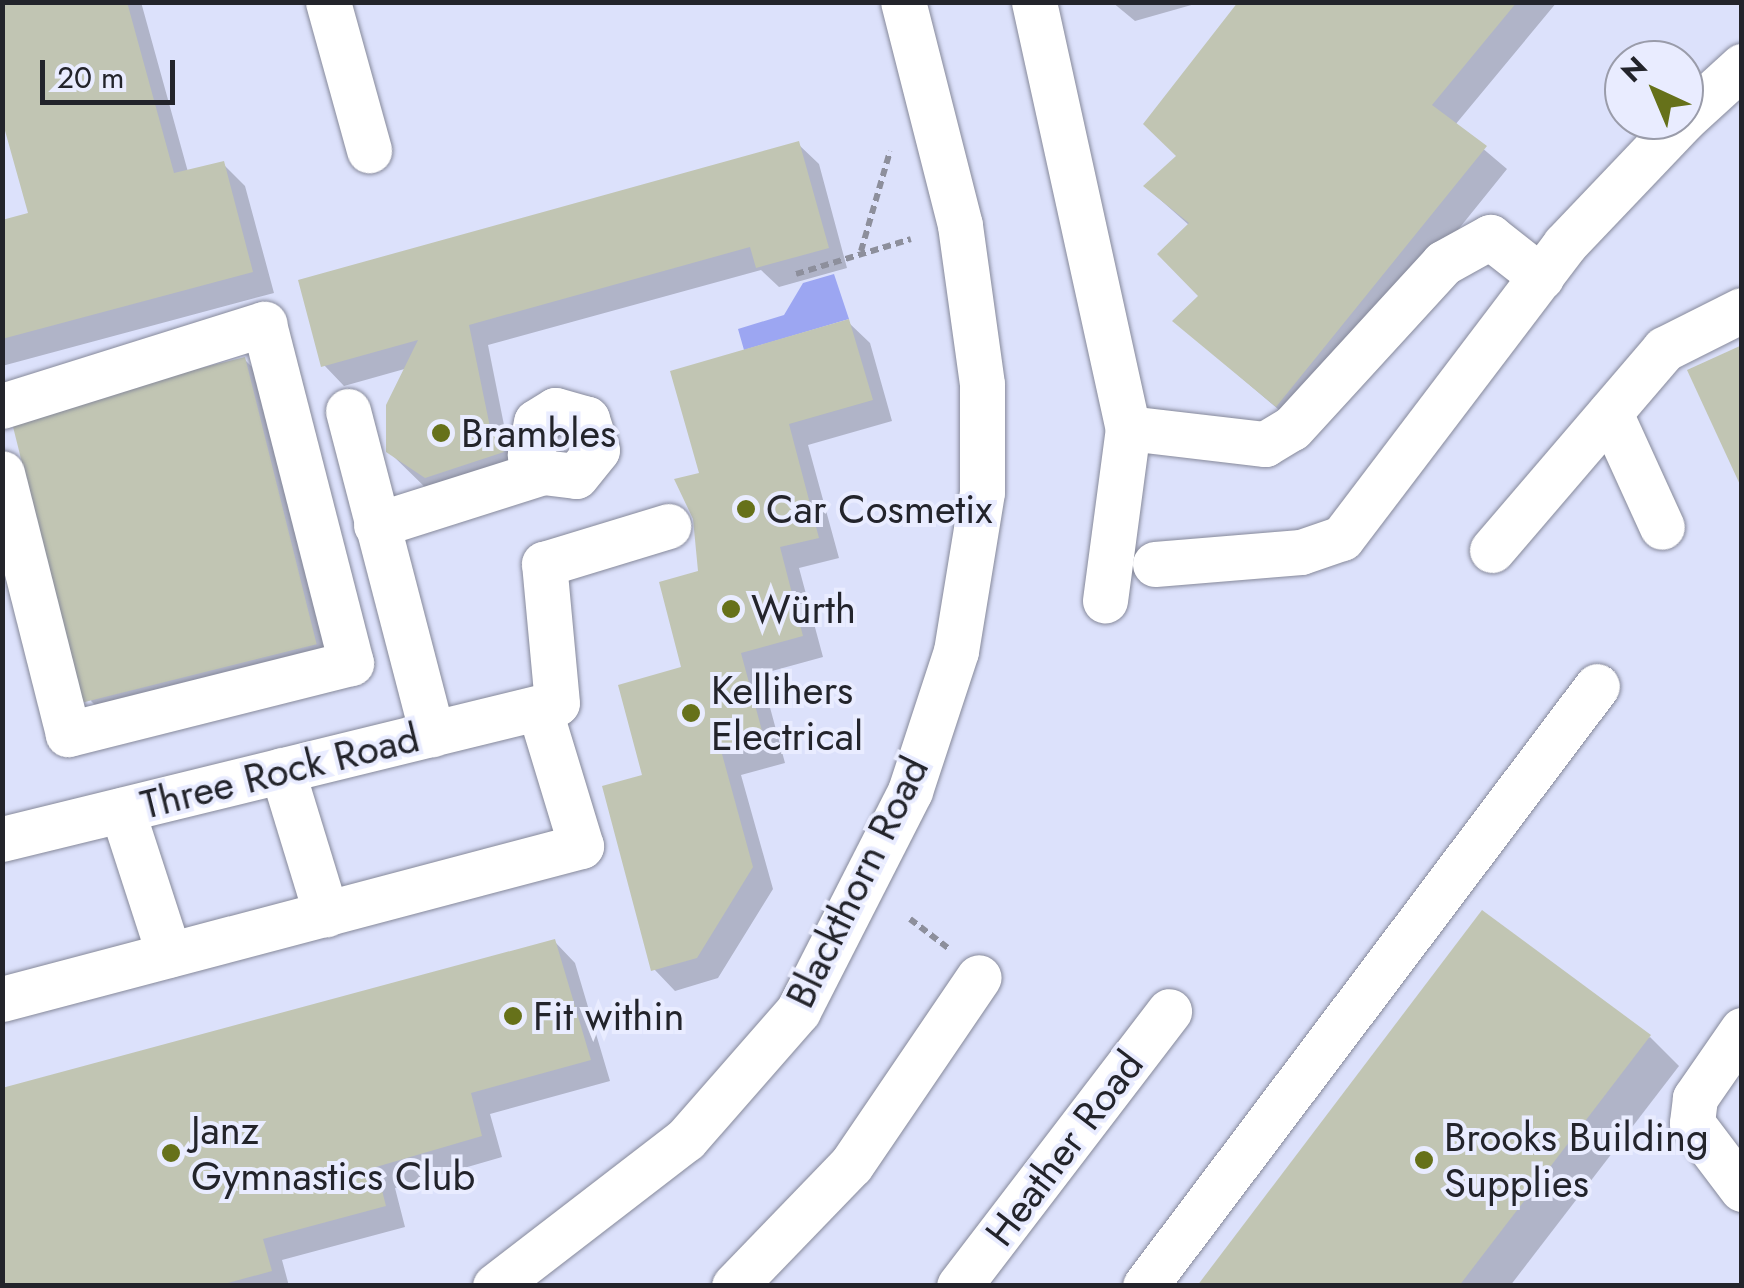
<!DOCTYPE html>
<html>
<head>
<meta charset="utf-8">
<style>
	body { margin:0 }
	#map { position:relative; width:1744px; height:1288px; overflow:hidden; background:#e9ecff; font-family:Jost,sans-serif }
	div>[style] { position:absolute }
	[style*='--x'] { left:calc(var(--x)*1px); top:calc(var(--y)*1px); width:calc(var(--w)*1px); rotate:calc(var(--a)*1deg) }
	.built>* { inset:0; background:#dce1fb }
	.water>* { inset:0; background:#9ca6f2 }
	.shadow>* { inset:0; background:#0003 }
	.building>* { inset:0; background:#c1c5b3; transform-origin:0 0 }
	.path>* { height:6px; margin-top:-3px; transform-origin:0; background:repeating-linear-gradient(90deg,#8d8f9c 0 8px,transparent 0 13px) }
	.roads { filter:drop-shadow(0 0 2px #86899a) drop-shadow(0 0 2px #86899a) }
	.minor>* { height:45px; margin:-22.5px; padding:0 22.5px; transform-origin:22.5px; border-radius:22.5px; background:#fff }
	.dots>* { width:28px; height:28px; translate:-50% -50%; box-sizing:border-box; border:5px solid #e9ecff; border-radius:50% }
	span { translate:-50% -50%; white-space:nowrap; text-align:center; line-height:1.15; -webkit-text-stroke:8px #e9ecff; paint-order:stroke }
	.poi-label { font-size:40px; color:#23242b }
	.left { translate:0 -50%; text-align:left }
	.street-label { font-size:40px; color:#23242b }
	.frame { position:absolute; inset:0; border:5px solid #23242b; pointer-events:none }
	.north { position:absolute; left:1604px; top:40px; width:100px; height:100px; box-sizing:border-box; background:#e9ecff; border:2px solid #9a9caa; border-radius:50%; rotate:316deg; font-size:28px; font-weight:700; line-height:40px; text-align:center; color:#23242b }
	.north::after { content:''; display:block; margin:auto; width:35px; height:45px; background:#66711a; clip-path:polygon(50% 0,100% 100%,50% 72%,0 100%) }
	.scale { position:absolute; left:40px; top:60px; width:135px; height:45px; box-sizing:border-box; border:5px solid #23242b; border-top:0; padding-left:12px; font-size:30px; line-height:35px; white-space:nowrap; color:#23242b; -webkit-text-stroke:8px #e9ecff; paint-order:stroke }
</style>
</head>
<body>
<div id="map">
	<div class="built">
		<i style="clip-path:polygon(evenodd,3px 3px,1741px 3px,1741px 1285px,3px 1286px,3px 3px,1624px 60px,1684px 60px,1684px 120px,1624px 120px,1624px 60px)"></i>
	</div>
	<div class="water">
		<i style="clip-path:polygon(834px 274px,849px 319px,744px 350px,738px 329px,784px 315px,803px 283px)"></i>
	</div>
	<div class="shadow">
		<i style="clip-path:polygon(2px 2px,141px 2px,188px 172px,223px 164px,245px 186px,274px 293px,2px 366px,2px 223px,31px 215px)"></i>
		<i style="clip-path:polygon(1112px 2px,1202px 2px,1135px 21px)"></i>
		<i style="clip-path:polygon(1241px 2px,1557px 2px,1455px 125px,1507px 169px,1299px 427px,1175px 321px,1202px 296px,1190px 226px,1146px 187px,1179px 156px)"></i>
		<i style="clip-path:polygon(798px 144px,819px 164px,847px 268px,779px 287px,761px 270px,488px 345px,509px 450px,525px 466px,431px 493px,388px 451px,408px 368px,344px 386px,324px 365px)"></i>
		<i style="clip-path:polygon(848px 322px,870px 343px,892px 421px,808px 445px,839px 558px,799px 568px,823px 657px,761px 674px,785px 763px,741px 775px,773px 889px,718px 978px,675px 991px,654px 969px,645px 777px,684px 669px,701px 573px,702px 474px)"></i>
		<i style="clip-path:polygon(245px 360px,267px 382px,339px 666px,113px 723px,91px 701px)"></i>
		<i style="clip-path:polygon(555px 942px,575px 963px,610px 1081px,490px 1114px,502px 1157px,395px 1188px,405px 1227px,282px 1260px,289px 1286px,2px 1286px)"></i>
		<i style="clip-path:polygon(1650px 1037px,1679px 1066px,1510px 1286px,1200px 1286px)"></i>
	</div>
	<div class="building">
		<i style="clip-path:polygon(2px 2px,127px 2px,174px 173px,224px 161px,253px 272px,2px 339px,2px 220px,28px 213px,2px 120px)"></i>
		<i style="clip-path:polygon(1238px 2px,1517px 2px,1432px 105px,1487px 146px,1276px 407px,1172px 321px,1198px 296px,1157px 254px,1189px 223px,1143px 186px,1176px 156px,1143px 124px)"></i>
		<i style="clip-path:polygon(799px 141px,829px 248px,756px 268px,750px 247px,469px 325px,490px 427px,504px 452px,425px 478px,386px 452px,386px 405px,418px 340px,321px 367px,298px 280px)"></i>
		<i style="clip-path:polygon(849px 319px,873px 400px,789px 424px,819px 538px,780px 547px,803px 636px,741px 653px,765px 742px,722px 754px,753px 867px,697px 958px,651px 971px,602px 786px,642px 775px,618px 685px,681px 667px,659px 582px,698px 571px,693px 519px,674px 479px,699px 473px,670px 371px)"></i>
		<i style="clip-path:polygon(1742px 345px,1742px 489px,1687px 370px)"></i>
		<i style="left:245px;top:357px;width:296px;height:242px;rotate:76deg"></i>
		<i style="clip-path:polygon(1482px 910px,1651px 1035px,1459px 1286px,1197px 1286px)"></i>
		<i style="clip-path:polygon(555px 939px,591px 1060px,471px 1093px,482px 1136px,376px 1167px,386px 1206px,263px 1239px,272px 1271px,217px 1286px,2px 1286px,2px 1088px)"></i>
	</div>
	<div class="path">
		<i style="--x:861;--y:251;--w:104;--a:-73.8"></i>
		<i style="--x:796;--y:274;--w:120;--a:-16.9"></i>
		<i style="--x:910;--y:919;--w:48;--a:37.3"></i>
	</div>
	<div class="roads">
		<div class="minor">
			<i style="--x:328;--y:2;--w:154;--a:74.5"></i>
			<i style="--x:1034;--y:2;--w:436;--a:77.6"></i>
			<i style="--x:1128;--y:428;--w:174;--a:97.6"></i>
			<i style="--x:1684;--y:119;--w:79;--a:-42.4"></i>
			<i style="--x:2;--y:406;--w:275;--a:-17.4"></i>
			<i style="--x:264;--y:324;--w:350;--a:75.6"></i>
			<i style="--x:351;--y:663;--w:292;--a:165.9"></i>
			<i style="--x:68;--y:734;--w:269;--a:-104.2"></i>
			<i style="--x:348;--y:411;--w:334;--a:75.4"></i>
			<i style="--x:1610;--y:413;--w:125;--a:65.5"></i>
			<i style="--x:1128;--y:428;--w:138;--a:6.7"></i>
			<i style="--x:1265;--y:444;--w:31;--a:-31"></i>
			<i style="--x:1292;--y:428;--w:224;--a:-47.5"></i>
			<i style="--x:1443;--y:263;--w:54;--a:-29"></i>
			<i style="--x:1490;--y:237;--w:65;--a:38.1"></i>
			<i style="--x:376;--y:525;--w:175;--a:-17.6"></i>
			<i style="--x:543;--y:472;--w:33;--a:7"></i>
			<i style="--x:576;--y:476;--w:33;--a:-51"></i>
			<i style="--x:597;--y:450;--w:33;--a:-108"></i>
			<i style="--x:587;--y:419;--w:33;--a:-164"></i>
			<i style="--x:555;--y:410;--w:22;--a:148"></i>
			<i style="--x:536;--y:422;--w:33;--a:101"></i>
			<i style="--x:530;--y:454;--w:22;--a:54"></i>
			<i style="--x:1492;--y:550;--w:265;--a:-49.4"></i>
			<i style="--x:1664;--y:349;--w:87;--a:-26.6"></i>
			<i style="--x:1155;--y:564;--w:146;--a:-4.7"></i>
			<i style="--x:1301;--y:552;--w:43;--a:-18.9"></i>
			<i style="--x:1342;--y:538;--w:368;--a:-52.8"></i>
			<i style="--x:1564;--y:245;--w:173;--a:-46.4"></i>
			<i style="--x:282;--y:770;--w:151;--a:73"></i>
			<i style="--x:122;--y:810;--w:152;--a:72"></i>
			<i style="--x:2;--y:839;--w:571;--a:-13.77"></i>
			<i style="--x:557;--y:703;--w:140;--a:-95.3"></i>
			<i style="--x:544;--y:564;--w:130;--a:-17"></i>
			<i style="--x:2;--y:999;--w:599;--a:-14.8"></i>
			<i style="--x:581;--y:846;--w:144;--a:-106.9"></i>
			<i style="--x:1742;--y:1030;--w:83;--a:124.7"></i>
			<i style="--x:1695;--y:1098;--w:25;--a:97"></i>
			<i style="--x:1692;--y:1123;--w:83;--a:52.9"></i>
			<i style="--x:495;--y:1286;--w:241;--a:-37.6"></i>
			<i style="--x:686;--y:1139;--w:170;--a:-48.8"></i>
			<i style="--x:798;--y:1011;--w:247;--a:-63"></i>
			<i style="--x:910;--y:791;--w:147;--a:-71.8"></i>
			<i style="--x:956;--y:651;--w:161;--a:-80.7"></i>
			<i style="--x:982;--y:492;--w:108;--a:-90"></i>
			<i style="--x:982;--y:384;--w:161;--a:-97.9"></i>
			<i style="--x:960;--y:225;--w:230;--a:-104.3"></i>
			<i style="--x:734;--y:1286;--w:168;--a:-46"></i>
			<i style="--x:851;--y:1165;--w:227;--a:-55.8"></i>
			<i style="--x:959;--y:1286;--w:346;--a:-52.6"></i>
			<i style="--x:1145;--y:1286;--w:751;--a:-53.01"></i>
		</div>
	</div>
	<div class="dots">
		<i style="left:441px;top:433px;background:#66711a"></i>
		<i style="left:746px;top:509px;background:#66711a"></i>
		<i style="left:731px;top:609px;background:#66711a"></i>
		<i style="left:691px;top:713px;background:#66711a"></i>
		<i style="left:513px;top:1016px;background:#66711a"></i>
		<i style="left:171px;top:1153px;background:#66711a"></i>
		<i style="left:1424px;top:1160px;background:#66711a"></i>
	</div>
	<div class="poi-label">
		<span class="left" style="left:461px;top:433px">Brambles</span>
		<span class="left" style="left:766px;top:509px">Car Cosmetix</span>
		<span class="left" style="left:751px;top:609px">Würth</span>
		<span class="left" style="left:711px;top:713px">Kellihers<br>Electrical</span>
		<span class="left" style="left:533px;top:1016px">Fit within</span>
		<span class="left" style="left:191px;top:1153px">Janz<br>Gymnastics Club</span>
		<span class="left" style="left:1444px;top:1160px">Brooks Building<br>Supplies</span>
	</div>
	<div class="street-label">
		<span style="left:280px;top:771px;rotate:-14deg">Three Rock Road</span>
		<span style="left:857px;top:882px;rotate:-64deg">Blackthorn Road</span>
		<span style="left:1064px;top:1148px;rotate:-53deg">Heather Road</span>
	</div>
	<div class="frame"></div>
	<div class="north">N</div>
	<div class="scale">20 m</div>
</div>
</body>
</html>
